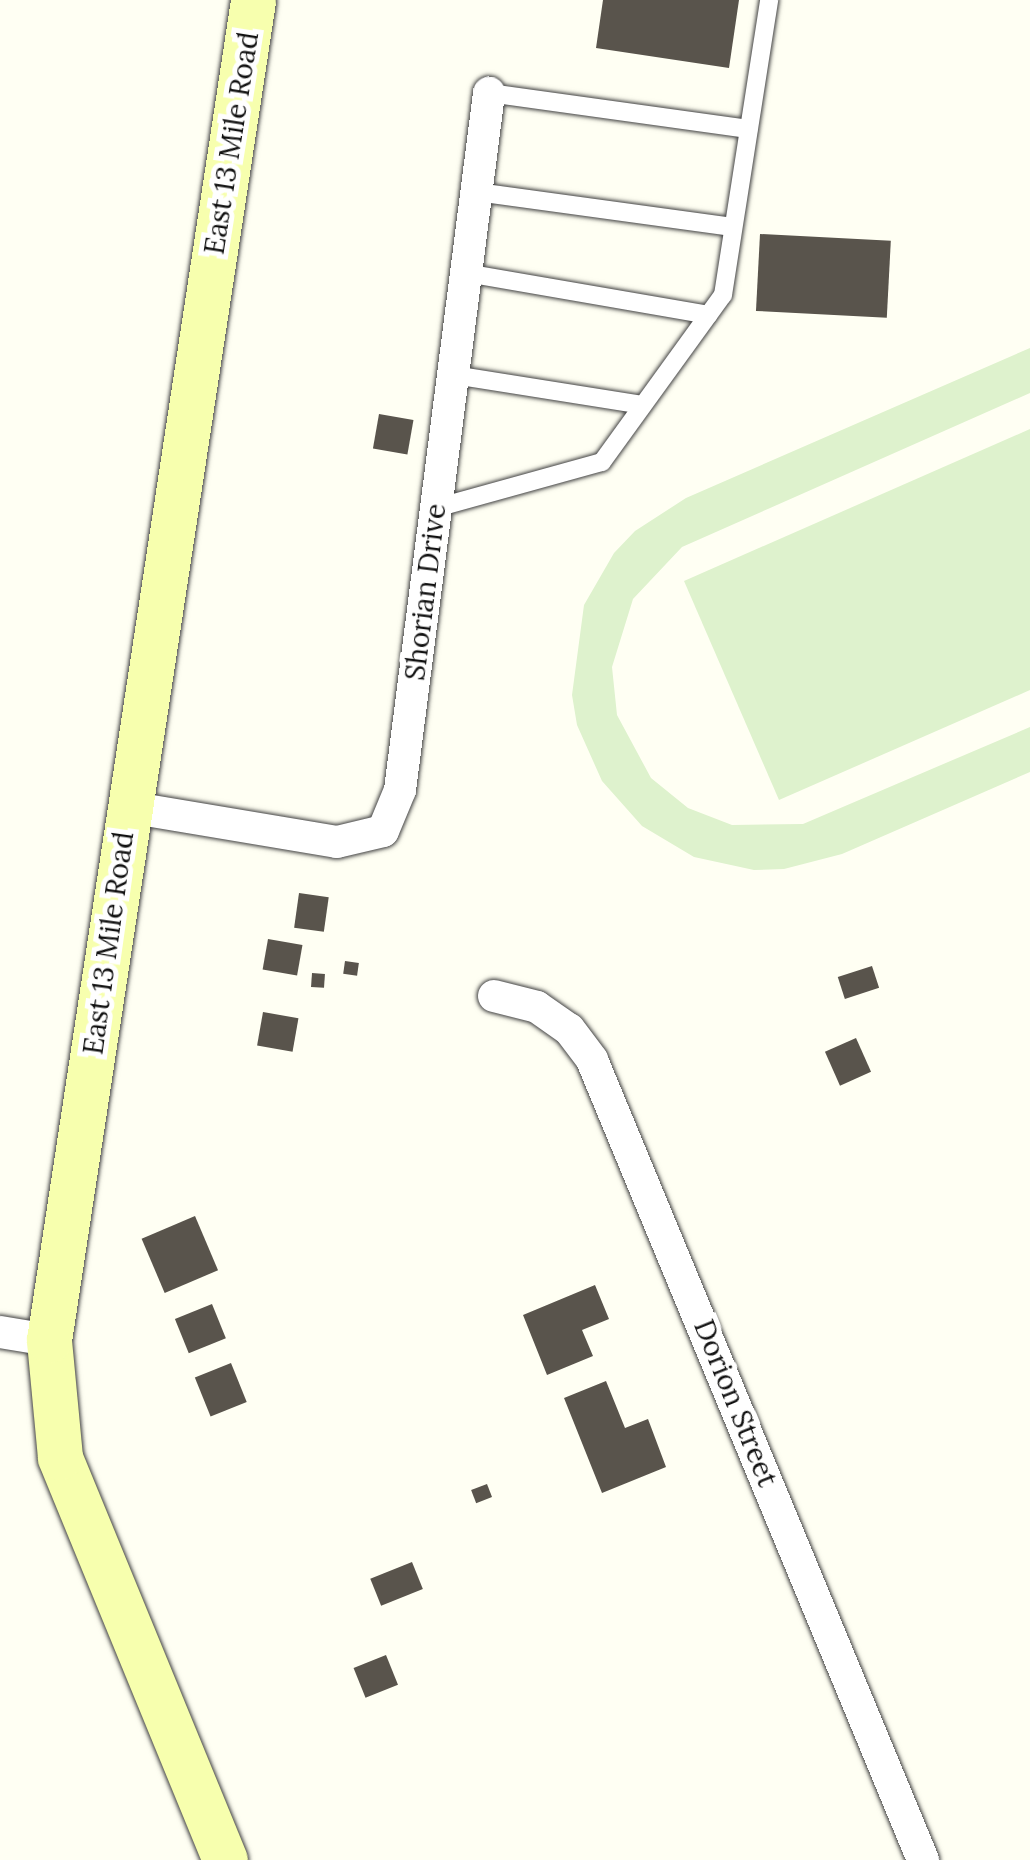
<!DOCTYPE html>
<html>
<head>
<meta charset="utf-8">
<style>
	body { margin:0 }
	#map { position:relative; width:1030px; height:1860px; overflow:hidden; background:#fffff3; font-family:Lora,serif }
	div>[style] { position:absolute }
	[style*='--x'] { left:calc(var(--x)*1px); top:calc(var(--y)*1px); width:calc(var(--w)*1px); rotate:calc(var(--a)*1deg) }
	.pitch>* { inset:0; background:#def2cd }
	.building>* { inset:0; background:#59544c; transform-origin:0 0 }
	.roads { filter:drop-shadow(0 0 2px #434343) drop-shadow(0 0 2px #434343) }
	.service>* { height:18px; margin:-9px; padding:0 9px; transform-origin:9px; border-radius:9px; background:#fff }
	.minor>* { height:32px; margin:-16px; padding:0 16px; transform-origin:16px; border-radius:16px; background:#fff }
	.secondary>* { height:45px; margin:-22.5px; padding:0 22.5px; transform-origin:22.5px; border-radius:22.5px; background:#f7ffae }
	span { translate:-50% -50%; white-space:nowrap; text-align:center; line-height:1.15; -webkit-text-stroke:10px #fff; paint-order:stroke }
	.street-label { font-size:28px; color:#101010 }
</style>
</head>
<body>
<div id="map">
	<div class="pitch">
		<i style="clip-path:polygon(1030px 348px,1030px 393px,682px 547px,633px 599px,612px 667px,617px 715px,651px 778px,688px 808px,732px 825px,803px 824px,1030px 727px,1030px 772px,842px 854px,784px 869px,754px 870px,694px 857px,642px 826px,602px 781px,577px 725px,572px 695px,584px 605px,614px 553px,635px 531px,686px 498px)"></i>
		<i style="clip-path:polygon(1030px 429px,1030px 690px,779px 800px,684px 581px)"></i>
	</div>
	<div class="building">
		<i style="clip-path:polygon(603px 0,739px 0,729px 68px,596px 48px)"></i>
		<i style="left:760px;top:234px;width:131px;height:77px;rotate:3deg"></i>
		<i style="left:379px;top:414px;width:35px;height:35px;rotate:10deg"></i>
		<i style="left:299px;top:893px;width:30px;height:35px;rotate:8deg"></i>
		<i style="left:268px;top:939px;width:35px;height:31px;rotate:10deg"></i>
		<i style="left:345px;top:961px;width:14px;height:13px;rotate:8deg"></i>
		<i style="left:872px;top:966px;width:23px;height:36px;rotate:72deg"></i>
		<i style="left:312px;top:973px;width:13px;height:14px;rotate:4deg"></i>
		<i style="left:263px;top:1012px;width:36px;height:34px;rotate:10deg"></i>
		<i style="left:856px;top:1038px;width:37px;height:34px;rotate:66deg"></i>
		<i style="left:195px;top:1216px;width:59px;height:58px;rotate:67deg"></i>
		<i style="clip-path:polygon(595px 1285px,609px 1319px,582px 1330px,593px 1356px,547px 1375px,523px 1315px)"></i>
		<i style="left:212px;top:1304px;width:37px;height:40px;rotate:68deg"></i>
		<i style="left:231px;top:1363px;width:42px;height:39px;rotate:68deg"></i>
		<i style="clip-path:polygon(606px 1381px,625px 1428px,648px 1419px,666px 1467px,602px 1493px,564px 1398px)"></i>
		<i style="left:487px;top:1484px;width:14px;height:17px;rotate:69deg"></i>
		<i style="left:412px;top:1562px;width:29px;height:45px;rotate:68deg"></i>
		<i style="left:386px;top:1655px;width:32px;height:35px;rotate:68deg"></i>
	</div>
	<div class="roads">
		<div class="service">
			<i style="--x:489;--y:93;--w:262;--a:7.9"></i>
			<i style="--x:477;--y:192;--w:258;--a:7.8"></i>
			<i style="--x:466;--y:273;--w:246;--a:9.8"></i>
			<i style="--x:454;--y:375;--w:191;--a:9"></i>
			<i style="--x:436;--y:508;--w:172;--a:-15.5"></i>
			<i style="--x:602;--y:462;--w:206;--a:-54.1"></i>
			<i style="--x:723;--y:295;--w:299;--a:-81.1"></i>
		</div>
		<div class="minor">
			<i style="--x:128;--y:807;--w:212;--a:9.5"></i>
			<i style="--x:337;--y:842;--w:47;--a:-13.4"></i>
			<i style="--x:383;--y:831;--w:44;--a:-67.5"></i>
			<i style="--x:400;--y:790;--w:703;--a:-82.72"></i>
			<i style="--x:494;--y:996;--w:44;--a:14.3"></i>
			<i style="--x:537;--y:1007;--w:39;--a:35"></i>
			<i style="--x:569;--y:1029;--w:39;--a:53"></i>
			<i style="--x:592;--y:1060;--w:866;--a:67.52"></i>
			<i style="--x:0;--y:1332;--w:50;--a:9.3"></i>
		</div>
		<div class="secondary">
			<i style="--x:225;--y:1860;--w:435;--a:-112.3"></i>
			<i style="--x:60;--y:1457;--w:118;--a:-95.4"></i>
			<i style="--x:49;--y:1340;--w:1355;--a:-81.34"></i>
		</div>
	</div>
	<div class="street-label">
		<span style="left:231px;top:143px;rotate:-81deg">East 13 Mile Road</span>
		<span style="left:425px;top:592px;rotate:-83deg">Shorian Drive</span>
		<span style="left:108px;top:943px;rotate:-82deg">East 13 Mile Road</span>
		<span style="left:736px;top:1403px;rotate:68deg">Dorion Street</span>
	</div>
</div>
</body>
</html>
